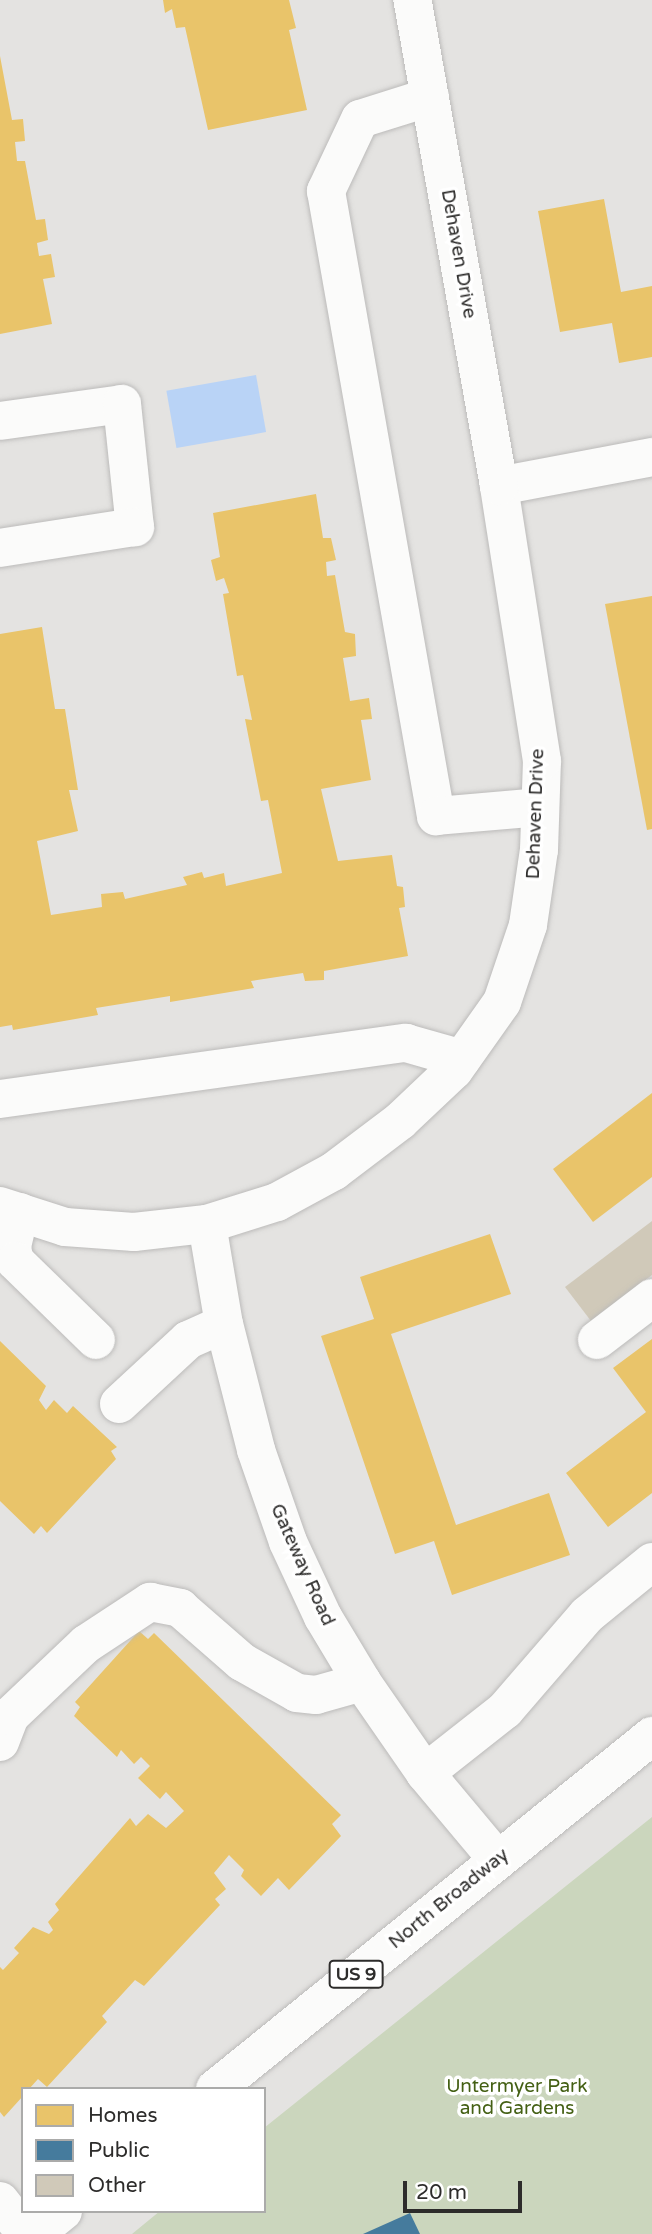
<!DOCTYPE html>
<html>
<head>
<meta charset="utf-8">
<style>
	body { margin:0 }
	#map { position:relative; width:652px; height:2234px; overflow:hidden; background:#e4e3e1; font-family:"Varela Round",sans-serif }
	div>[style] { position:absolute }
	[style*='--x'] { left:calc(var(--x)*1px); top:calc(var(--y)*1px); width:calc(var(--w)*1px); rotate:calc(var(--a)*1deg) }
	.green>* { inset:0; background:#cbd6bd }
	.water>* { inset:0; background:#b9d3f6; transform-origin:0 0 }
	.homes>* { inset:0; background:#e9c46a }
	.public>* { inset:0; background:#457b9d }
	.building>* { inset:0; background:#d0c9b9 }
	.roads { filter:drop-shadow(0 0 2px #bcbbba) drop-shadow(0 0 2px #bcbbba) }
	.minor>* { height:38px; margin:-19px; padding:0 19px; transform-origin:19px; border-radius:19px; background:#fbfbfa }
	.major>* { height:38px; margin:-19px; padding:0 19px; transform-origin:19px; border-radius:19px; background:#fbfbfa }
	span { translate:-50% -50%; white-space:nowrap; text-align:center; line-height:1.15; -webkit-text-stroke:7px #fff; paint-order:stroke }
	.shield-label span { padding:2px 5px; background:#fff; border:2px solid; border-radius:5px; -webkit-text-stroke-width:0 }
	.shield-label { font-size:18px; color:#2d2c2b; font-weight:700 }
	.street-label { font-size:19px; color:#2d2c2b }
	.park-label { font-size:19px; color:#446014 }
	.legend { position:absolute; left:21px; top:2087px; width:245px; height:126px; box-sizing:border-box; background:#fff; border:2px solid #ababaa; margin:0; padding:9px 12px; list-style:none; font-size:21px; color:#2d2c2b }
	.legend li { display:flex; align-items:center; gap:14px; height:35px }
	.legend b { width:35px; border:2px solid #ababaa }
	.scale { position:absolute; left:403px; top:2181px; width:119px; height:32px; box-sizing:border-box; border:4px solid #2d2c2b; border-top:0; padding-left:9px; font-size:21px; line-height:24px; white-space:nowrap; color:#2d2c2b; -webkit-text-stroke:5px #fff; paint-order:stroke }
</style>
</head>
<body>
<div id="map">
	<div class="green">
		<i style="clip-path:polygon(652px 1817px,652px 2234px,132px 2234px,160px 2211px,264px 2211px,264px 2128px)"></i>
	</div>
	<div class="water">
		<i style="left:256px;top:375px;width:58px;height:91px;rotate:80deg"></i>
	</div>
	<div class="homes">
		<i style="clip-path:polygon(163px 0,289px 0,296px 28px,289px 30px,307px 110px,208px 130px,185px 27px,176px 28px,172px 9px,165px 13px)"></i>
		<i style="clip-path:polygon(0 56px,12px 120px,23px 119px,25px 141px,15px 142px,17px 161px,25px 161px,36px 220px,45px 219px,48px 240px,37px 243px,39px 256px,51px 254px,55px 277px,43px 279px,52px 324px,0 334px)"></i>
		<i style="clip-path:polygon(604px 199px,621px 292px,652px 286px,652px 357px,619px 363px,612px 323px,560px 332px,538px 211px)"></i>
		<i style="clip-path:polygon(316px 494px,323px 538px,331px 538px,336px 560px,326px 562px,327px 576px,335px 575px,345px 632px,355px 634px,356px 656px,343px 658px,350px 701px,369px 698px,372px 719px,361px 720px,371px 780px,321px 789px,338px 861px,392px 855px,397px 886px,403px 887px,405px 907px,399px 908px,408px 956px,324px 971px,324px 980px,305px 981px,303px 973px,251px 981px,254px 988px,170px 1002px,170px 996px,96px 1008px,98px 1015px,13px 1030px,12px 1025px,0 1027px,0 634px,42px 627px,55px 709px,65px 709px,78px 790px,69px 790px,78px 831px,37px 841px,51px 915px,102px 907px,101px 894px,123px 892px,125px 899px,187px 885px,183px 877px,202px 872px,204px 878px,224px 873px,226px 886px,282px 873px,268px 800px,261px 801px,245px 719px,252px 720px,243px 675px,237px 676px,223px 594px,229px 593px,224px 578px,216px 581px,211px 560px,220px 557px,213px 513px)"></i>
		<i style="clip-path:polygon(652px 596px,652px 829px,647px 830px,605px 604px)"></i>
		<i style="clip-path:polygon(652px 1093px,652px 1177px,593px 1222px,553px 1169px)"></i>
		<i style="clip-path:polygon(490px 1234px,511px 1294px,391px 1334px,456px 1525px,549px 1493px,570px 1555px,452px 1595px,434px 1541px,395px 1554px,321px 1336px,374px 1319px,360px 1277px)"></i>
		<i style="clip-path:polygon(652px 1339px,652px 1493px,608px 1527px,566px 1473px,646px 1412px,613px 1368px)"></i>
		<i style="clip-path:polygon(0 1341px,46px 1386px,39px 1400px,46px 1410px,54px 1400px,67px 1413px,73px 1406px,117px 1447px,111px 1451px,116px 1459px,47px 1533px,41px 1526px,34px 1534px,0 1501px)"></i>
		<i style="clip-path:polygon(139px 1631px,148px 1639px,154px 1633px,341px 1815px,332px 1824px,341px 1836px,289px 1890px,278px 1878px,261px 1896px,241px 1876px,244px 1870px,229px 1855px,214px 1873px,226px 1889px,215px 1899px,220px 1905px,144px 1986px,135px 1980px,102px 2016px,107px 2022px,47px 2087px,38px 2079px,29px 2089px,23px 2089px,23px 2096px,4px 2117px,0 2112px,0 1967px,3px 1970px,19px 1953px,14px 1948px,33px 1927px,49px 1934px,53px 1930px,48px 1922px,59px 1910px,55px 1904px,130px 1818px,136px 1826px,148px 1814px,166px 1828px,184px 1811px,166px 1792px,160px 1799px,138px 1778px,150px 1766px,141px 1757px,134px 1764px,121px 1750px,117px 1757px,74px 1716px,80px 1707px,75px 1702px)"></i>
	</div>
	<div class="public">
		<i style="clip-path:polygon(410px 2213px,420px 2234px,363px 2234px)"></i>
	</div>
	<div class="building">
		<i style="clip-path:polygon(652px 1221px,652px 1275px,591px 1321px,565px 1287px)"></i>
	</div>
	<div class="roads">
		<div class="minor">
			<i style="--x:430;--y:97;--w:73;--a:162.6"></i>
			<i style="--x:360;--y:119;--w:80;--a:115.3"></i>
			<i style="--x:326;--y:191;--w:635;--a:80.02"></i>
			<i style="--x:436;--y:816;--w:104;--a:-4.9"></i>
			<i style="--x:0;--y:421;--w:123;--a:-7.9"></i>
			<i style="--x:122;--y:404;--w:124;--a:84"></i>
			<i style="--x:135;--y:527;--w:137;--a:171.2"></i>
			<i style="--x:499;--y:486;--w:156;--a:-10.7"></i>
			<i style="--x:0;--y:1099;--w:410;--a:-7.9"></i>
			<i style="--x:406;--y:1043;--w:58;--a:15.9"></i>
			<i style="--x:0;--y:1206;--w:68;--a:17.9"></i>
			<i style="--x:65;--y:1227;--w:69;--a:4.1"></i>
			<i style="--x:134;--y:1232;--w:73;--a:-6.3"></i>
			<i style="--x:207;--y:1224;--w:73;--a:-17.4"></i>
			<i style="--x:277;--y:1202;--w:65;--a:-28.5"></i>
			<i style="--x:334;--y:1171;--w:83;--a:-37.1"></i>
			<i style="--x:400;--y:1121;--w:74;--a:-43.4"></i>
			<i style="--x:454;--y:1070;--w:83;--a:-54.8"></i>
			<i style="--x:502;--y:1002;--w:81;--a:-71.3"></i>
			<i style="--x:528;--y:925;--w:76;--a:-81.7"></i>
			<i style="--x:539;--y:850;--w:89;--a:-88.1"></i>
			<i style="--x:542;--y:761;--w:278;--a:-98.9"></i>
			<i style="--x:499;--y:486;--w:494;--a:-100.1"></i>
			<i style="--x:20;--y:1212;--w:37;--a:103"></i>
			<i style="--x:12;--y:1248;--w:13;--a:77"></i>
			<i style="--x:15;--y:1261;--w:113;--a:44.3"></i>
			<i style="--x:207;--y:1224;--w:101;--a:80.4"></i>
			<i style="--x:224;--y:1324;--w:130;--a:75.7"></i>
			<i style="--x:256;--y:1450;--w:97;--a:70.8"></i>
			<i style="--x:288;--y:1542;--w:83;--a:65"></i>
			<i style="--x:323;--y:1617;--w:76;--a:59"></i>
			<i style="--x:362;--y:1682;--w:111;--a:55.3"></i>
			<i style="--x:425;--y:1773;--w:112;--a:50.1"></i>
			<i style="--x:597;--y:1340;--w:69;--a:-37.4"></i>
			<i style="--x:119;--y:1404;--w:94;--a:-42.8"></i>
			<i style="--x:188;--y:1340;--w:39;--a:-24"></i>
			<i style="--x:0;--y:1742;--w:28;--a:-69"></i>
			<i style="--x:10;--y:1716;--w:105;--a:-43.5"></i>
			<i style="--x:86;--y:1644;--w:77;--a:-33.3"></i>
			<i style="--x:150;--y:1602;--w:31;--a:11"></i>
			<i style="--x:180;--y:1608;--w:82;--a:41.1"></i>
			<i style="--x:242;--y:1662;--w:63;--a:29.4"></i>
			<i style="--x:297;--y:1693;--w:19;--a:6"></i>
			<i style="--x:316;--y:1695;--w:48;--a:-15.8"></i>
			<i style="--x:425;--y:1773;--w:102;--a:-38.2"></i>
			<i style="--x:505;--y:1710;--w:125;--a:-49.2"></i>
			<i style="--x:587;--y:1615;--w:84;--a:-39.2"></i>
			<i style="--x:0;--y:2201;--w:42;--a:51.8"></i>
		</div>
		<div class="major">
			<i style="--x:215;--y:2089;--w:562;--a:-38.93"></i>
			<i style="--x:35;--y:2234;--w:36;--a:-39"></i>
		</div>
	</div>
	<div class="shield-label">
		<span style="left:356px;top:1974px">US 9</span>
	</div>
	<div class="street-label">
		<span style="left:458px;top:254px;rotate:80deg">Dehaven Drive</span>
		<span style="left:536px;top:814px;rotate:-88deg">Dehaven Drive</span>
		<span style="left:302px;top:1565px;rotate:66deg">Gateway Road</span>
		<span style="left:449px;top:1899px;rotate:-39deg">North Broadway</span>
	</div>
	<div class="park-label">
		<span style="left:517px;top:2098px">Untermyer Park<br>and Gardens</span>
	</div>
	<ul class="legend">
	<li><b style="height:19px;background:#e9c46a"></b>Homes</li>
	<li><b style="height:19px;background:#457b9d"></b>Public</li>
	<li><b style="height:19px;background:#d0c9b9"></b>Other</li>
	</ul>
	<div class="scale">20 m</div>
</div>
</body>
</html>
